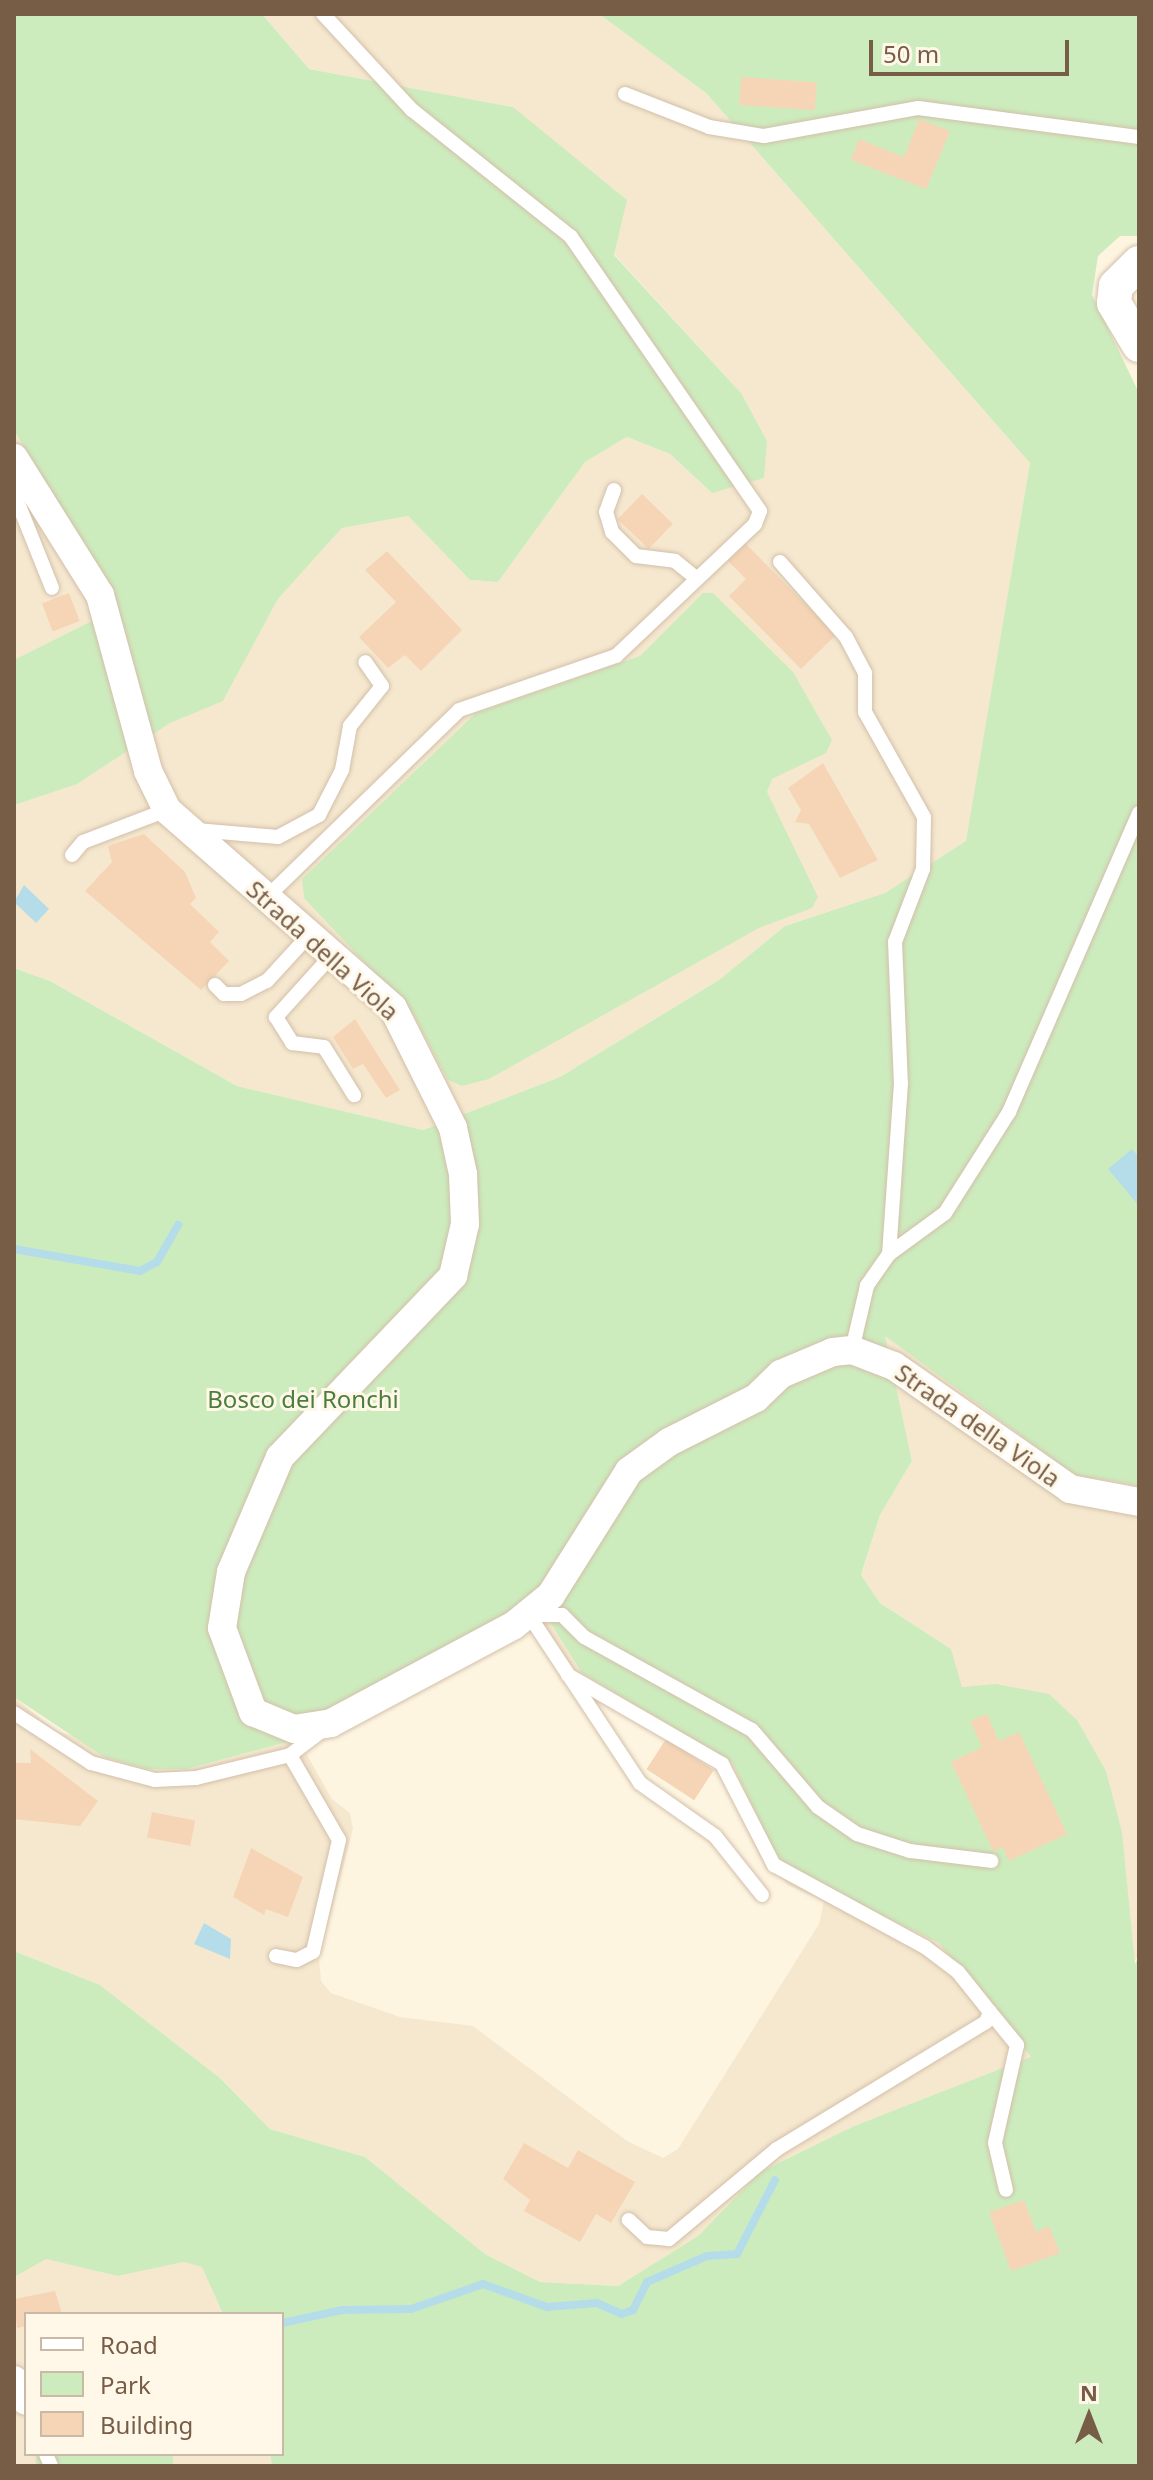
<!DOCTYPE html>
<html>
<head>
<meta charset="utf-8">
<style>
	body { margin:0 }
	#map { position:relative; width:1153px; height:2480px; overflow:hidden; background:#fef5e1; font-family:"Noto Sans",sans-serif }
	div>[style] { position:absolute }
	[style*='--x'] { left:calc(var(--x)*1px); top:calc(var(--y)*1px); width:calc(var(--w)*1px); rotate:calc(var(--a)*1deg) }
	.residential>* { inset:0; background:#f6e8cf }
	.green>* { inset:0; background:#cdecbe; transform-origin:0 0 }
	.water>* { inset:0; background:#b4dde9 }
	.stream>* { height:8px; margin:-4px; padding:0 4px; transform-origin:4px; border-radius:4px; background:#b4dde9 }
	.building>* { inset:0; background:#f6d5b6; transform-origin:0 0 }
	.roads { filter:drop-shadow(0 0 2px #d2c0aa) drop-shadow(0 0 2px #d2c0aa) }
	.service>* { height:14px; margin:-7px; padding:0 7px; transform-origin:7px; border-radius:7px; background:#fff }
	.minor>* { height:28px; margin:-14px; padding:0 14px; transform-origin:14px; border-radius:14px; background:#fff }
	.tertiary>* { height:34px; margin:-17px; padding:0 17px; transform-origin:17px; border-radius:17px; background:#fff }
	span { translate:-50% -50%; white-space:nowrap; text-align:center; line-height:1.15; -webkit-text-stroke:6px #fff8e9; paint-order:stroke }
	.street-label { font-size:24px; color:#775c46 }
	.park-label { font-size:24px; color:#4b7e3d }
	.frame { position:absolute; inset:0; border:16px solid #775c46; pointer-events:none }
	.legend { position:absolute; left:24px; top:2312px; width:260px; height:144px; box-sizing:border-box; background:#fff8e9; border:2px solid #c9baa8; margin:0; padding:10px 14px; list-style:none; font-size:24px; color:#775c46 }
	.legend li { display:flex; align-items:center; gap:16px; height:40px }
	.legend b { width:40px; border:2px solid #c9baa8 }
	.north { position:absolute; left:1049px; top:2376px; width:80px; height:80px; -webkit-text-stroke:6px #fff8e9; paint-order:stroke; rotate:0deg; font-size:22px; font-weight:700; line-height:32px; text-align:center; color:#775c46 }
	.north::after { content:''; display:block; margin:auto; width:28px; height:36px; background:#775c46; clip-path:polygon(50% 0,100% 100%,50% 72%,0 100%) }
	.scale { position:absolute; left:869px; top:40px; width:200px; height:36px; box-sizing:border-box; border:4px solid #775c46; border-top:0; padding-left:10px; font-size:24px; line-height:28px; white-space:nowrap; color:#775c46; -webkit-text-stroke:6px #fff8e9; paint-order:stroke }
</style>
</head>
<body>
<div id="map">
	<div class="residential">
		<i style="clip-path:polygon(262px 14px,599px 14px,706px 93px,1030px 463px,967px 841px,885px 893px,785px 926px,719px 980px,560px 1077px,423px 1130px,237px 1086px,50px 981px,14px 968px,14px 430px,108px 586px,223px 701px,278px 599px,342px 528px,408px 516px,470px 580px,498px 582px,585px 462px,627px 437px,670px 454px,712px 493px,741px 393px,614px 254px,513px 107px,309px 69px)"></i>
		<i style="clip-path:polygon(1139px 1096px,1139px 1956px,1032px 2057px,854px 2126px,760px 2172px,698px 2236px,618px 2286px,540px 2282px,485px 2254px,365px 2157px,270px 2129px,220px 2078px,100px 1985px,14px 1951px,14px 1697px,56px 1731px,187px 1769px,298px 1739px,332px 1799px,350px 1813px,353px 1829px,319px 1958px,321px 1981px,331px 1993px,400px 2017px,473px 2026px,627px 2141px,663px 2158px,678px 2149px,819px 1924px,824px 1901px,788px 1885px,760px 1857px,720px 1770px,575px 1681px,531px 1611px,951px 1649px,880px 1603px,861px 1576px,880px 1515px,912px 1461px,884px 1335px)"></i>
		<i style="clip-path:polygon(14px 2132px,118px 2276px,184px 2262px,202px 2266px,223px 2314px,26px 2314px,26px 2454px,270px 2454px,272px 2466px,14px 2466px)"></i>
	</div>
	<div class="green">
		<i style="clip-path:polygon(14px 14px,262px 14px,309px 69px,513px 107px,627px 200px,614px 255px,741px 393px,767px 441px,764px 478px,712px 493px,670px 454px,627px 437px,585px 462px,498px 582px,470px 580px,408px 516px,342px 528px,278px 599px,223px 701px,170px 723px,77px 784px,14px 805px,14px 660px,118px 608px,14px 430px)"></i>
		<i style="clip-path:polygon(599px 14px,1139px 14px,1139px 236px,1120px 236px,1098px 256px,1092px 295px,1139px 393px,1139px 1485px,1075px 1475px,885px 1336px,912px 1461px,880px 1515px,861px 1575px,880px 1603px,951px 1649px,962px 1687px,996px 1684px,1049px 1694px,1077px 1720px,1106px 1771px,1122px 1832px,1135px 1964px,1139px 1956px,1139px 2466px,272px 2466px,270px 2454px,282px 2454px,282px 2314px,223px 2314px,202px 2267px,184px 2262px,118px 2276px,46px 2259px,14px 2277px,14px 1951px,100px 1985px,220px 2078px,270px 2129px,365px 2157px,485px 2254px,540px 2282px,618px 2286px,698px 2236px,760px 2172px,854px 2126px,1031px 2057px,939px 1943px,807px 1879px,776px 1856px,732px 1762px,582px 1673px,545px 1614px,298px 1739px,187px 1769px,147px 1769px,104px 1757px,14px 1697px,14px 968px,50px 981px,237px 1086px,423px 1130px,560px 1077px,719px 980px,785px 926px,885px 893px,966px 841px,1030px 463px,706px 93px)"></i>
		<i style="clip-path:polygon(703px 593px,713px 593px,793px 672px,832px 740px,826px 753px,772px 779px,767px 792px,818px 897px,812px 908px,759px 928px,489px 1079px,462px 1086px,448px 1080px,413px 1014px,304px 898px,302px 879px,476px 713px,640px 656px)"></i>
		<i style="left:36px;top:2454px;width:137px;height:13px"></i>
	</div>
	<div class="water">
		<i style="clip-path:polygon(24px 885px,49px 909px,36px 923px,14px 902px)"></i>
		<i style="clip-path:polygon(1132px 1149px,1139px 1157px,1139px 1206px,1108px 1169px)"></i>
		<i style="clip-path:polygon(204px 1923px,231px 1939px,230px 1959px,194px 1944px)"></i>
	</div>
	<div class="stream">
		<i style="--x:14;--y:1249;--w:128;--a:9.9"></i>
		<i style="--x:140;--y:1271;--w:19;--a:-28"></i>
		<i style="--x:157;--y:1262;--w:43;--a:-60.4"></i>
		<i style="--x:282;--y:2323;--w:61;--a:-12.2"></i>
		<i style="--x:342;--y:2310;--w:69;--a:-0.8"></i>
		<i style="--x:411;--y:2309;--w:76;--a:-19.1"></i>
		<i style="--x:483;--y:2284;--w:68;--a:19.8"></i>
		<i style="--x:547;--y:2307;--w:50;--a:-4.6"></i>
		<i style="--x:597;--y:2303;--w:27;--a:24"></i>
		<i style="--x:622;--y:2314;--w:12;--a:-20"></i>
		<i style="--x:633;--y:2310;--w:31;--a:-63"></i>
		<i style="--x:647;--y:2282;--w:65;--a:-23.4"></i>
		<i style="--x:707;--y:2256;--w:30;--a:-4"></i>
		<i style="--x:737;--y:2254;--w:83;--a:-62.8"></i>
	</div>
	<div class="building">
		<i style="left:741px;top:77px;width:76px;height:28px;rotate:4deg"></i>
		<i style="clip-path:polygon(919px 119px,950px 131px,926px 189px,851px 160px,859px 139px,904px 157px)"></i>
		<i style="left:642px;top:494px;width:43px;height:35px;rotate:44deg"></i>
		<i style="clip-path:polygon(746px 544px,836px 635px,801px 669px,729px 596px,746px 579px,728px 561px)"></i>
		<i style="clip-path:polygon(387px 551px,462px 630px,421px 671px,405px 655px,388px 668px,359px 637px,396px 602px,365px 570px)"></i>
		<i style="left:69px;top:593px;width:30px;height:29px;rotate:69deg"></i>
		<i style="clip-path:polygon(823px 763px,878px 860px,840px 878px,809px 824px,795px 822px,801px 810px,788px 788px)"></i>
		<i style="clip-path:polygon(144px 834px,185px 872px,196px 898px,190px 904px,219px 932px,210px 942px,229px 961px,201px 990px,85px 891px,112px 862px,108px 846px)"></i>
		<i style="clip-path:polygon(355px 1019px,400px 1090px,386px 1098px,363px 1064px,353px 1069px,333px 1037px)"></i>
		<i style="clip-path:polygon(987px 1714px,999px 1741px,1019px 1732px,1067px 1834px,1009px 1861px,1002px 1847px,993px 1851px,951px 1762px,982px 1747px,970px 1721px)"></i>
		<i style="left:666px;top:1739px;width:57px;height:36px;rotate:33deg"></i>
		<i style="clip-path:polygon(30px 1749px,98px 1801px,80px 1826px,14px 1819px,14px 1763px,31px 1763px)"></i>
		<i style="left:152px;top:1812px;width:44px;height:26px;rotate:11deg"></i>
		<i style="clip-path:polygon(251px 1848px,303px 1877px,288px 1917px,266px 1909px,264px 1915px,233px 1897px)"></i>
		<i style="clip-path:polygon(524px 2143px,568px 2168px,578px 2150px,635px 2182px,611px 2223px,596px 2214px,580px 2242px,524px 2211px,530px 2200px,503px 2179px)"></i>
		<i style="clip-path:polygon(1024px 2200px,1036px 2232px,1049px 2226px,1060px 2253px,1011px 2271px,989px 2212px)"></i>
		<i style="clip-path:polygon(55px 2291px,62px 2314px,26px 2314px,26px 2326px,17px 2328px,14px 2299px)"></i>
	</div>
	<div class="roads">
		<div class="service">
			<i style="--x:625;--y:94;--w:90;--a:21.4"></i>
			<i style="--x:709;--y:127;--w:56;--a:9.3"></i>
			<i style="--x:764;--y:136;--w:157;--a:-10.3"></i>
			<i style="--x:918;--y:108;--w:223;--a:7.5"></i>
			<i style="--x:614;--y:490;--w:23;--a:110"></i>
			<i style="--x:606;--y:512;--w:21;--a:73"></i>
			<i style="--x:612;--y:532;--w:34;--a:45"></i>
			<i style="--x:636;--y:556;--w:39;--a:7"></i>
			<i style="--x:675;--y:561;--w:28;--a:39"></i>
			<i style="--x:14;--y:493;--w:102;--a:68.2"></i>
			<i style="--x:780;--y:562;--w:100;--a:48.7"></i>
			<i style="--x:846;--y:637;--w:41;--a:62.2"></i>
			<i style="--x:865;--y:673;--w:39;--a:90"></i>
			<i style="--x:865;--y:712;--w:120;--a:60.7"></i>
			<i style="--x:924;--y:817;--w:52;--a:91.1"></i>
			<i style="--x:923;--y:869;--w:78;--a:111"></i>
			<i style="--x:895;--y:942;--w:141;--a:87.6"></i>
			<i style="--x:901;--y:1083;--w:171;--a:94"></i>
			<i style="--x:889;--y:1254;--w:39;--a:125"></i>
			<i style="--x:867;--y:1286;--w:66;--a:103.2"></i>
			<i style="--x:196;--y:830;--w:82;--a:4.9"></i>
			<i style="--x:278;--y:837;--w:47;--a:-28.2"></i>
			<i style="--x:319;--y:815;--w:51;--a:-62.9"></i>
			<i style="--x:342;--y:770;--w:45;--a:-79.7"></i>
			<i style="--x:350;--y:726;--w:51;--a:-51.3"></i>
			<i style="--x:382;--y:686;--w:29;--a:-125"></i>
			<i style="--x:72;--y:855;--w:17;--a:-50"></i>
			<i style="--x:83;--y:842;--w:90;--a:-20.9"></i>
			<i style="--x:266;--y:898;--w:269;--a:-44.2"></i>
			<i style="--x:459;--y:710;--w:166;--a:-19"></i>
			<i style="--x:616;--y:656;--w:192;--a:-43.5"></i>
			<i style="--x:755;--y:524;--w:14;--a:-69"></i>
			<i style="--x:760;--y:511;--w:334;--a:-124.6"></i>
			<i style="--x:570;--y:236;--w:202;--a:-141.4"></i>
			<i style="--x:412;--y:110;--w:131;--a:-132.8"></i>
			<i style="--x:332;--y:955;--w:84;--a:132.1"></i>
			<i style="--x:276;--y:1017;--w:31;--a:58"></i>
			<i style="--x:292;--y:1043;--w:32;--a:7"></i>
			<i style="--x:324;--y:1047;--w:57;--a:58"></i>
			<i style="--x:215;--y:985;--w:13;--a:45"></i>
			<i style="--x:224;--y:994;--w:17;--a:0"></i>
			<i style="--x:241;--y:994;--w:29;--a:-27"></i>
			<i style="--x:267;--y:981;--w:64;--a:-47.5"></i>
			<i style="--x:889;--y:1254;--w:69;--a:-36.2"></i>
			<i style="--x:945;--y:1213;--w:120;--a:-57.6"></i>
			<i style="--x:1009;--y:1112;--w:326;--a:-66.5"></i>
			<i style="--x:568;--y:1675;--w:178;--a:30"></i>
			<i style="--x:722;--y:1764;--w:114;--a:62.8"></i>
			<i style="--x:774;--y:1865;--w:172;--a:28.5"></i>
			<i style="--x:925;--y:1947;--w:41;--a:37.1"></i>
			<i style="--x:958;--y:1972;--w:51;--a:51.3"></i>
			<i style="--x:990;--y:2012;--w:11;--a:112"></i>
			<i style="--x:986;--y:2022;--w:245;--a:148.7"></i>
			<i style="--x:777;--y:2149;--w:141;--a:140.2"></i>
			<i style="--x:669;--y:2239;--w:22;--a:-175"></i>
			<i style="--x:647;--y:2237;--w:25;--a:-137"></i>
			<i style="--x:14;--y:1713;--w:92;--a:33"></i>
			<i style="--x:91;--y:1763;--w:66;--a:14.9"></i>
			<i style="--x:155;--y:1780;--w:41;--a:-2.8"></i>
			<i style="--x:196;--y:1778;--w:97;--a:-13.7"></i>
			<i style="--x:290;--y:1755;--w:48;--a:-37.3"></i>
			<i style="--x:762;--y:1895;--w:75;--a:-128.5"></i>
			<i style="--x:715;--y:1836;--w:92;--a:-144.8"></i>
			<i style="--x:640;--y:1783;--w:201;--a:-123.5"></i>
			<i style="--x:529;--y:1615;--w:33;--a:0"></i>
			<i style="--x:562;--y:1615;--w:31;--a:45"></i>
			<i style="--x:584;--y:1637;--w:192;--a:29"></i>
			<i style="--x:752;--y:1730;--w:101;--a:49.4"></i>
			<i style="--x:818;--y:1807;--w:47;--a:34.7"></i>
			<i style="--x:857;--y:1834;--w:56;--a:17.8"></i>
			<i style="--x:910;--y:1851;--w:82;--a:7"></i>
			<i style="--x:276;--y:1956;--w:21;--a:11"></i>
			<i style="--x:297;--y:1960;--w:18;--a:-27"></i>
			<i style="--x:313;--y:1952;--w:115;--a:-76.9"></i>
			<i style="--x:339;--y:1840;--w:98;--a:-120"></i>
			<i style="--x:990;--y:2012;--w:43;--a:50.7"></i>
			<i style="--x:1017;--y:2045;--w:100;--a:102.7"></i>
			<i style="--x:995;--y:2143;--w:48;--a:76.8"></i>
			<i style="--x:46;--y:2454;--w:13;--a:67"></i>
		</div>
		<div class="minor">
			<i style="--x:14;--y:458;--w:162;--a:57.9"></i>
			<i style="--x:100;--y:595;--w:182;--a:74.7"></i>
			<i style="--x:148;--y:771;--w:43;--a:64"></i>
			<i style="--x:167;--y:810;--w:300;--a:41.2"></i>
			<i style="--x:393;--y:1008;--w:134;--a:63.4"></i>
			<i style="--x:453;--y:1128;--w:47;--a:77.7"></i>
			<i style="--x:463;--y:1174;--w:50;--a:87.7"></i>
			<i style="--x:465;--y:1224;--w:53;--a:103"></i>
			<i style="--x:453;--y:1276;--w:250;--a:133.7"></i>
			<i style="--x:280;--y:1457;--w:125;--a:113.1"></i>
			<i style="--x:231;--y:1572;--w:57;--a:99.1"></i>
			<i style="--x:222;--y:1628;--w:90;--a:69.7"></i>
			<i style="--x:253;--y:1712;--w:44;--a:22.5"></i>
			<i style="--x:294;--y:1729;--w:37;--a:-9"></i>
			<i style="--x:331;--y:1723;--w:206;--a:-28.1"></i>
			<i style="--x:513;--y:1626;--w:49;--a:-39.2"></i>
			<i style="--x:551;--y:1595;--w:146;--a:-57.8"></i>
			<i style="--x:629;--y:1471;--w:49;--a:-35.9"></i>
			<i style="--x:669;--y:1442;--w:97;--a:-26.8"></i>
			<i style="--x:756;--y:1398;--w:35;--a:-44"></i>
			<i style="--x:781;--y:1374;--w:56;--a:-22.9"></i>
			<i style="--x:833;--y:1352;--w:19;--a:-6"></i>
			<i style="--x:852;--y:1350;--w:45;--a:20.9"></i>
			<i style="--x:894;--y:1366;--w:215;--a:34.9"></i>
			<i style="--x:1070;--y:1489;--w:70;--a:10.7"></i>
			<i style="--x:14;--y:2380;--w:24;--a:60"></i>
		</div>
		<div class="tertiary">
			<i style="--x:1139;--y:263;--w:33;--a:135"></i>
			<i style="--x:1116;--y:286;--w:17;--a:97"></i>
			<i style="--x:1114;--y:303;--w:49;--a:59.2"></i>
		</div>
	</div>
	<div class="street-label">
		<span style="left:323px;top:950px;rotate:42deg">Strada della Viola</span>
		<span style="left:978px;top:1425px;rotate:35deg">Strada della Viola</span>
	</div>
	<div class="park-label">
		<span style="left:303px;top:1399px">Bosco dei Ronchi</span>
	</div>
	<div class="frame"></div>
	<ul class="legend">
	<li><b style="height:10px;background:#fff"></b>Road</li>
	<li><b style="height:22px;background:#cdecbe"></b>Park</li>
	<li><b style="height:22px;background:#f6d5b6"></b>Building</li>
	</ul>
	<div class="north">N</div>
	<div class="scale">50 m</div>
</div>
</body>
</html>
